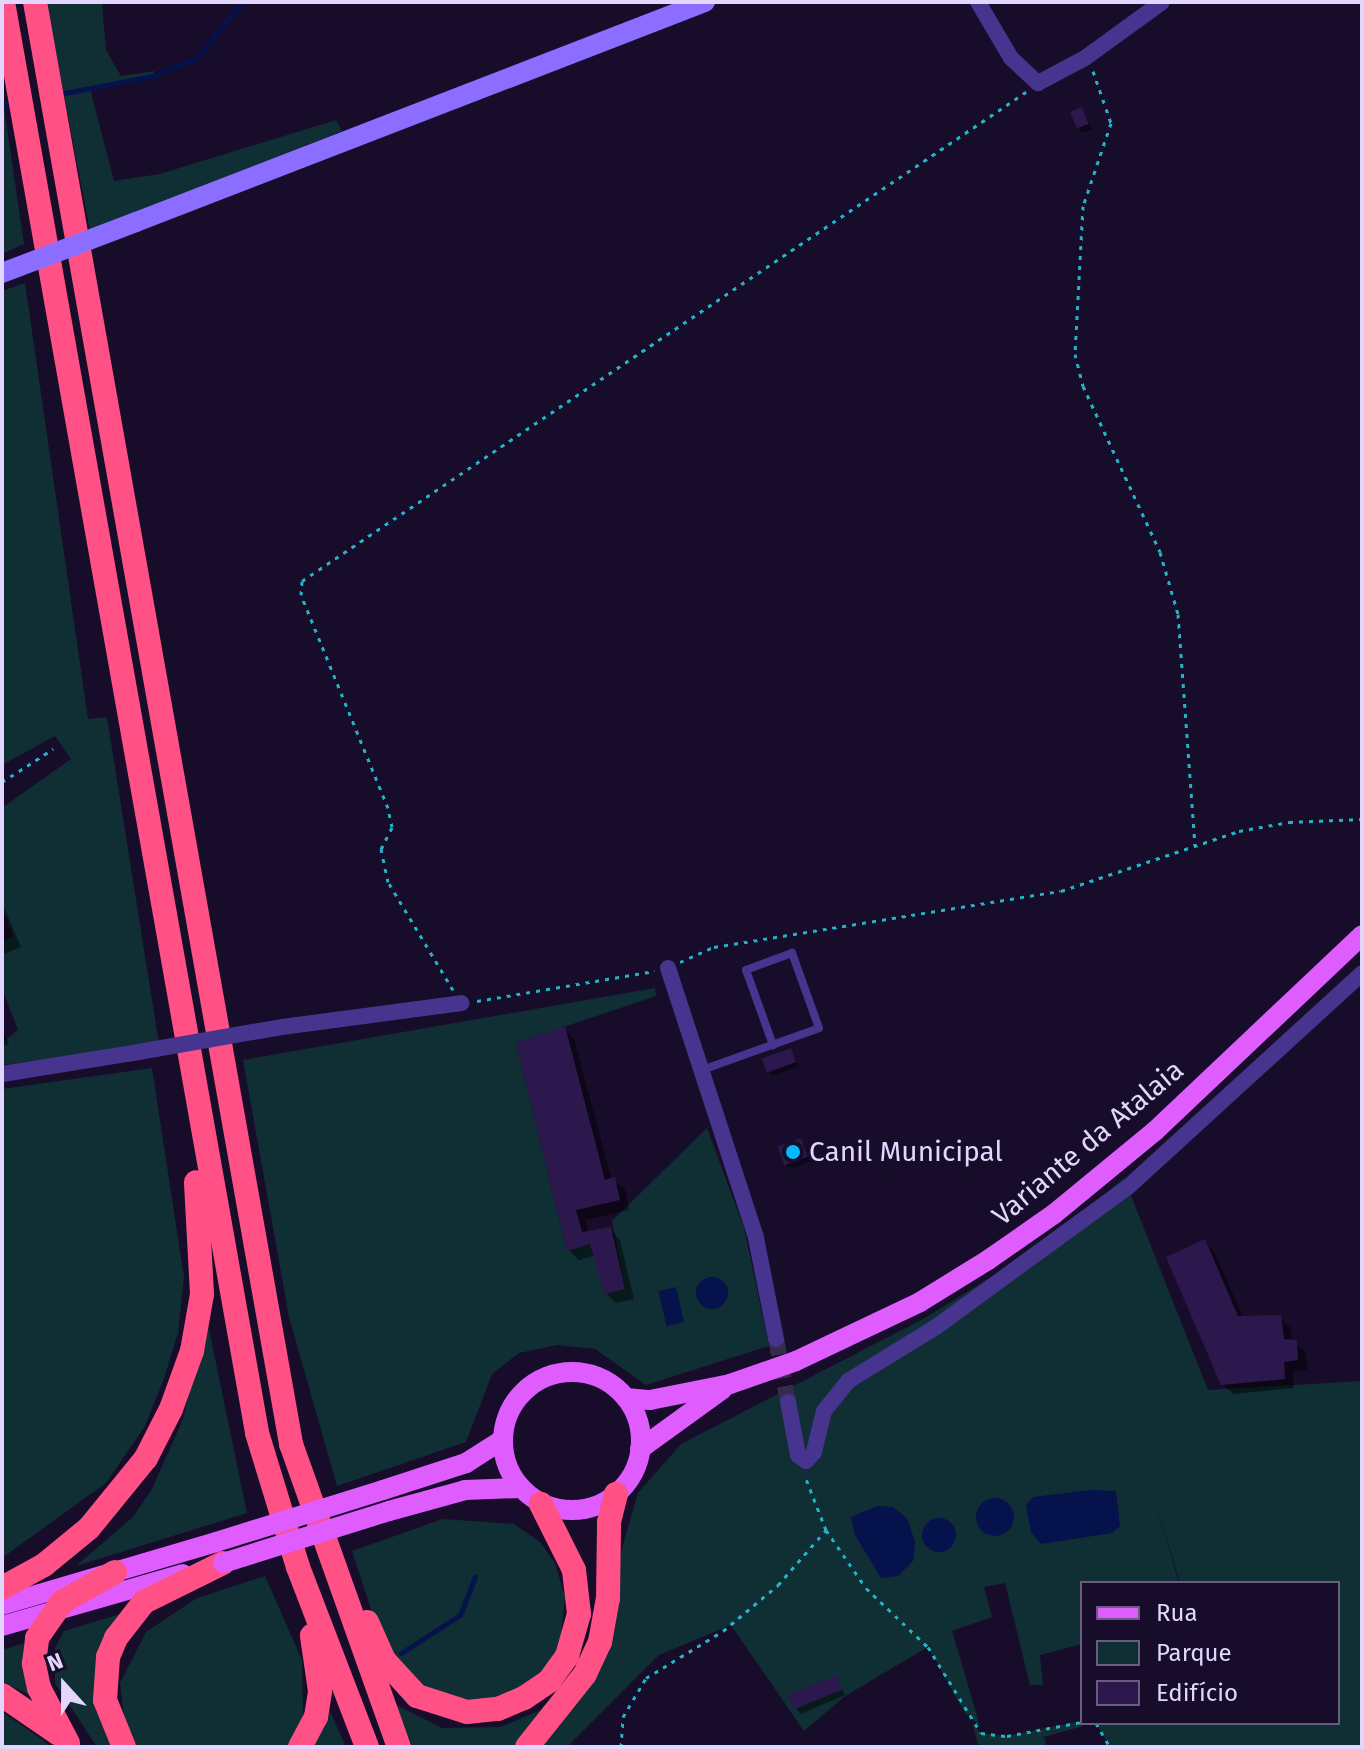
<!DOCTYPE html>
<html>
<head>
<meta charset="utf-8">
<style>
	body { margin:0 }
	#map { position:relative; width:1364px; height:1749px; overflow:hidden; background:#170d2a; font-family:"Fira Sans",sans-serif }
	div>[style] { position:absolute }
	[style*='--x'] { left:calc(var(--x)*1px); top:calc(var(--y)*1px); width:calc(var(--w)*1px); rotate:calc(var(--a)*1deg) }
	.green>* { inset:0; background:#102f35 }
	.water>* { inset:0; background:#05124c; transform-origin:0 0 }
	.round { border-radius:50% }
	.shadow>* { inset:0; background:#0007 }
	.stream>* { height:5px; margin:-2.5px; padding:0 2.5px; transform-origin:2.5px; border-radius:2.5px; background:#05124c }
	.building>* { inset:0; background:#2c184d; transform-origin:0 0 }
	.street-tunnel>* { height:16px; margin-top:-8px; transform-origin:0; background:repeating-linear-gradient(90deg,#352b4a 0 16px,transparent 0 24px) }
	.path>* { height:3px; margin-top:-1.5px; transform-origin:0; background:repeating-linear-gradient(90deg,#23b3c7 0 4px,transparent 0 10px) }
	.lane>* { height:8px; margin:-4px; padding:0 4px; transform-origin:4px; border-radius:4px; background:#47348e }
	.street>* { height:16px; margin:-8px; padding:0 8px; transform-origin:8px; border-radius:8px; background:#47348e }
	.secondary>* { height:20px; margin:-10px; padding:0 10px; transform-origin:10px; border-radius:10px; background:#8b6dff }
	.primary>* { height:20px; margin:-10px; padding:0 10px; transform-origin:10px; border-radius:10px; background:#df5dff }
	.primary>.ring { margin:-10px; padding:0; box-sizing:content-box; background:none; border:20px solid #df5dff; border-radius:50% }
	.highway>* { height:24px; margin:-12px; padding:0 12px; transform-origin:12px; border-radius:12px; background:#ff5186 }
	.street-bridge>* { height:16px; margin:-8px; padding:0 8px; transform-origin:8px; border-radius:8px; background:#47348e }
	.secondary-bridge>* { height:20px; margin:-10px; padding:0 10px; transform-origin:10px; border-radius:10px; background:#8b6dff }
	.primary-bridge>* { height:20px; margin:-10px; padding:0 10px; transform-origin:10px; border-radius:10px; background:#df5dff }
	.dots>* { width:22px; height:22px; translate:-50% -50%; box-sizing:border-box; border:4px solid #170d2a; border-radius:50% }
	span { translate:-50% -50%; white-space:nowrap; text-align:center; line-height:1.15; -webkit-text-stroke:7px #170d2a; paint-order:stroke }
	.street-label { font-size:28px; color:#e2d6ff }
	.poi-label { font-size:28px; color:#e2d6ff }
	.left { translate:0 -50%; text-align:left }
	.frame { position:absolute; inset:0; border:4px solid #e2d6ff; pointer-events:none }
	.legend { position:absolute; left:1080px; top:1581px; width:260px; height:144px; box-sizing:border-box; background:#170d2a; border:2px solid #685d7f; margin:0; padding:10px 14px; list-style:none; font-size:24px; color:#e2d6ff }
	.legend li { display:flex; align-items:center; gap:16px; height:40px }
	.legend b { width:40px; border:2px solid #685d7f }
	.north { position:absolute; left:24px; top:1645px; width:80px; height:80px; -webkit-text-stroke:6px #170d2a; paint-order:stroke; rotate:339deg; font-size:22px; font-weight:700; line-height:32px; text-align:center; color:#e2d6ff }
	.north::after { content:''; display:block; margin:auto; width:28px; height:36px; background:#e2d6ff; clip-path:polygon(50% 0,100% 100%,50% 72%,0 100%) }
</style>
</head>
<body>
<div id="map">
	<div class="green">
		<i style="clip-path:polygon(46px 2px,121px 2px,102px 4px,106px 50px,121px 76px,155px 71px,152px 76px,90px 89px,114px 181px,160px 174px,336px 120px,342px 131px,90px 231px)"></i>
		<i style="clip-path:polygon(2px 94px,24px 244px,2px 254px)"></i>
		<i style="clip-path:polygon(25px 283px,88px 719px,107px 717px,159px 1044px,2px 1065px,2px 1043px,18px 1030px,2px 988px,2px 941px,13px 936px,2px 909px,2px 808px,71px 759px,55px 736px,2px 765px,2px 291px)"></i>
		<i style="clip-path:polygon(655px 988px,656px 996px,516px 1043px,567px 1251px,590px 1244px,625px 1289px,612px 1221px,707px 1128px,744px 1228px,769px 1346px,646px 1385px,595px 1349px,557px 1345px,519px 1353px,492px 1374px,466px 1442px,337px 1486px,289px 1317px,243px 1060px)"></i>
		<i style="clip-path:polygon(152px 1068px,184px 1277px,178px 1333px,164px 1378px,145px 1426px,106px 1483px,2px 1558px,2px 1089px)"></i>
		<i style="clip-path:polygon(1124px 1178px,1208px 1390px,1362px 1381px,1362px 1747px,1110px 1747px,1096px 1723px,1338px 1723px,1338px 1583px,1180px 1583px,1152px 1490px,1179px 1583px,1082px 1583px,1082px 1644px,1040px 1655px,1043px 1685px,1030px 1685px,1005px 1583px,984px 1587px,992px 1617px,952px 1631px,980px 1726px,965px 1713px,928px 1647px,845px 1696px,804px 1731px,731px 1625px,659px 1655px,567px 1747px,536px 1747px,578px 1700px,638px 1493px,681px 1444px,925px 1318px,1046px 1243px)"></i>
		<i style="clip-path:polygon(206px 1315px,247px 1513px,76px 1566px,133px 1517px,152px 1489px,183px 1419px)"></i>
		<i style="clip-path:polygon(443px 1519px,514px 1524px,540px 1542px,555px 1563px,565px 1597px,559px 1656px,536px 1683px,490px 1703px,444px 1701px,410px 1680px,384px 1649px,352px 1551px)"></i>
		<i style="clip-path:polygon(265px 1576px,302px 1660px,303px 1715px,291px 1747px,135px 1747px,127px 1740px,120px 1683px,146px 1632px,197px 1598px)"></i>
		<i style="clip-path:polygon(124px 1613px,103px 1640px,114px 1747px,97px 1747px,55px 1683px,55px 1648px,64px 1631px)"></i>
		<i style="clip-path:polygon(28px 1642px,39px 1700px,2px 1681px,2px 1650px)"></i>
		<i style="clip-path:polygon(392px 1703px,442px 1728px,500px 1727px,548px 1707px,515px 1747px,413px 1747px)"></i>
		<i style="clip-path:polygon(329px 1709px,346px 1747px,313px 1747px)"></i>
		<i style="clip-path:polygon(2px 1712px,43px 1740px,50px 1747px,2px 1747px)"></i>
		<i style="clip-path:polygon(1075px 1722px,1083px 1726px,1044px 1737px,1047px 1747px,979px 1747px,972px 1723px,981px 1733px,1007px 1736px)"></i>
	</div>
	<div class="water">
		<i class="round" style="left:696px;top:1277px;width:32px;height:32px"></i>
		<i style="left:676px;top:1287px;width:36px;height:18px;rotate:77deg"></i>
		<i style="clip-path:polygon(1090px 1490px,1116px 1491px,1120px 1526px,1112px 1533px,1041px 1544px,1031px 1532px,1026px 1505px,1033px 1497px)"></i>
		<i class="round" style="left:976px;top:1498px;width:38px;height:38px"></i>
		<i style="clip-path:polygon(878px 1506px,893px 1507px,907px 1518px,915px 1542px,913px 1561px,898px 1576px,881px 1578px,855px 1535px,851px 1517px)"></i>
		<i class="round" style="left:922px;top:1518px;width:34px;height:34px"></i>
	</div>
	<div class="shadow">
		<i style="clip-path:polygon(1082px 109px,1092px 129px,1082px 133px,1078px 128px)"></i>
		<i style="clip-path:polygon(2px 903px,21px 947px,2px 955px)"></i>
		<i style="clip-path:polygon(2px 1026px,9px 1044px,2px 1047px)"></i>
		<i style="clip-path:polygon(564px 1029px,574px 1039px,612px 1180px,625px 1189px,629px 1210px,585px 1220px,589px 1233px,610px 1229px,620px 1240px,634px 1299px,616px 1303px,606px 1293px,596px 1255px,579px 1260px,569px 1250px)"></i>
		<i style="clip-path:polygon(791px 1050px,799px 1066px,773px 1076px,768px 1071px)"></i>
		<i style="clip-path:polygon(801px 1140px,812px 1161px,790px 1169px,786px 1165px)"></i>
		<i style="clip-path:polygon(1204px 1241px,1214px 1251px,1243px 1317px,1280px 1317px,1290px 1327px,1292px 1341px,1306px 1352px,1307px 1370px,1293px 1371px,1294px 1388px,1233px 1394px,1223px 1384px)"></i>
		<i style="clip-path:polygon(836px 1677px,845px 1695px,801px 1714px,796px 1709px)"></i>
	</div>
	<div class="stream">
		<i style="--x:65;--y:93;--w:89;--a:-11.1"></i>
		<i style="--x:152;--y:76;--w:48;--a:-21.8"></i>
		<i style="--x:197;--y:58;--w:72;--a:-51.2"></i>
		<i style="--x:2;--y:104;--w:4;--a:0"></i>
		<i style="--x:401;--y:1653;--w:70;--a:-32.8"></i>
		<i style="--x:460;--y:1615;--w:41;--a:-68.5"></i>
	</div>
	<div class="building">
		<i style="left:1082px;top:107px;width:18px;height:13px;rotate:68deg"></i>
		<i style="clip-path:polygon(565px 1026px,605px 1180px,615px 1177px,620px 1200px,576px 1210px,582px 1232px,611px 1227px,625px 1289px,604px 1294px,590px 1244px,567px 1251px,516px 1043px)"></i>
		<i style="left:791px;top:1048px;width:15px;height:31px;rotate:70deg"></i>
		<i style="left:801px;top:1138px;width:20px;height:25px;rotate:70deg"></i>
		<i style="clip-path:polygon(1205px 1239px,1238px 1316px,1281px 1315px,1284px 1339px,1297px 1340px,1298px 1360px,1284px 1362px,1285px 1379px,1221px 1385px,1166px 1257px)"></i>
		<i style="left:836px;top:1675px;width:16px;height:52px;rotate:68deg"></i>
	</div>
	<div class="street-tunnel">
		<i style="--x:776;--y:1339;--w:64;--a:79.2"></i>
	</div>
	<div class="path">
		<i style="--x:1093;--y:71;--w:55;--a:70.9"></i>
		<i style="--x:1111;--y:123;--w:88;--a:108.6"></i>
		<i style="--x:1083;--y:206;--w:148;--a:93.1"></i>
		<i style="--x:1075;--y:354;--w:33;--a:76"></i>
		<i style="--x:1083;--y:386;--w:183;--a:65.1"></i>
		<i style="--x:1160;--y:552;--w:65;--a:73.8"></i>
		<i style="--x:1178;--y:614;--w:232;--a:85.8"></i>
		<i style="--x:2;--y:782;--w:61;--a:-32.9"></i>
		<i style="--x:680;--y:962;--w:37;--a:-24"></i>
		<i style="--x:714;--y:947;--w:351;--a:-9.2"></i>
		<i style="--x:1061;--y:891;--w:188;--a:-18.6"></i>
		<i style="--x:1239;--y:831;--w:51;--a:-10.2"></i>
		<i style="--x:1289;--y:822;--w:73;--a:-2.4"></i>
		<i style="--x:453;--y:990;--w:126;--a:-121"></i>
		<i style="--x:388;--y:882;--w:34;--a:-102"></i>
		<i style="--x:381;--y:849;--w:25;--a:-63"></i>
		<i style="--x:392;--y:827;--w:19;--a:-102"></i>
		<i style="--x:388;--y:808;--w:230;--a:-112.2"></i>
		<i style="--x:301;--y:595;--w:14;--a:-86"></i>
		<i style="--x:302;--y:581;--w:874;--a:-34.04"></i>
		<i style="--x:477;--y:1001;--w:180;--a:-9.6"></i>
		<i style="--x:826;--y:1530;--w:70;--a:55.4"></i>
		<i style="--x:866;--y:1588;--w:86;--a:43.6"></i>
		<i style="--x:928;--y:1647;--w:101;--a:58.4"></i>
		<i style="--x:981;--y:1733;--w:26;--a:7"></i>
		<i style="--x:1007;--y:1736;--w:76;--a:-10.6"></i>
		<i style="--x:1096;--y:1723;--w:28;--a:60"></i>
		<i style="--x:621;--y:1747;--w:30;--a:-86"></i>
		<i style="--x:623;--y:1717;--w:45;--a:-59.5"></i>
		<i style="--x:646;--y:1678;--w:90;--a:-31.4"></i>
		<i style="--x:723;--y:1631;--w:72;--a:-39.9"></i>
		<i style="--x:778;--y:1585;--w:73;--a:-48.9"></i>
		<i style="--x:826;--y:1530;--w:58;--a:-111.3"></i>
	</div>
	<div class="lane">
		<i style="--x:702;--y:1070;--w:124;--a:-19.7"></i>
		<i style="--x:819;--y:1028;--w:80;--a:-109.8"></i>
		<i style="--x:792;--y:953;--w:49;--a:159.7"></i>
		<i style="--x:746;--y:970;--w:80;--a:70.2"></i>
	</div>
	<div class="street">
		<i style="--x:978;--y:2;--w:65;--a:59.5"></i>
		<i style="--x:1011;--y:58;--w:37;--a:43"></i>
		<i style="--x:1038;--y:83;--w:53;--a:-28"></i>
		<i style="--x:1085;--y:58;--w:95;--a:-36"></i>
		<i style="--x:668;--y:968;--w:284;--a:71.9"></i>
		<i style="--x:756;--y:1238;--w:103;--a:78.8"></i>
		<i style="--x:282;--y:1027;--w:181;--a:-7.6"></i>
		<i style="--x:2;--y:1074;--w:127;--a:-9.1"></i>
		<i style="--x:788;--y:1402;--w:54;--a:79.3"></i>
		<i style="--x:798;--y:1455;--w:10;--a:37"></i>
		<i style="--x:806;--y:1461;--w:12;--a:-48"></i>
		<i style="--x:814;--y:1452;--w:42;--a:-76.3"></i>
		<i style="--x:824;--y:1411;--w:38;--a:-51"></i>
		<i style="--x:848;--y:1381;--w:103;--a:-31.5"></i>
		<i style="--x:936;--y:1327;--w:238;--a:-36.1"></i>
		<i style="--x:1128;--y:1187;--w:317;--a:-42.4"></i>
	</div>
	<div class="secondary">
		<i style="--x:136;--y:222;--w:610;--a:-21.14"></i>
	</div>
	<div class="primary">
		<i class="ring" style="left:503px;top:1372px;width:118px;height:118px"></i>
		<i style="--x:626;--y:1398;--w:24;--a:5"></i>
		<i style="--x:650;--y:1400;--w:82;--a:-11.3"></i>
		<i style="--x:730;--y:1384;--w:70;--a:-19.2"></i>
		<i style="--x:796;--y:1361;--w:137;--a:-25.4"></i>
		<i style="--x:920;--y:1302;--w:80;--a:-31.7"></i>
		<i style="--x:988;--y:1260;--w:80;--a:-34.9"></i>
		<i style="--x:1054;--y:1214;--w:131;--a:-39.4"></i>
		<i style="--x:1155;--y:1131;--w:285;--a:-43.4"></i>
		<i style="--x:640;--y:1449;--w:102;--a:-35.9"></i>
		<i style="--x:383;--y:1490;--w:87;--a:-18"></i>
		<i style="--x:466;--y:1463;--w:43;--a:-32.6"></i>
		<i style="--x:389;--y:1511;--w:79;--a:-15.4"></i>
		<i style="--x:465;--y:1490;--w:55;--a:-2.1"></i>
		<i style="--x:2;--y:1605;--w:223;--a:-16.4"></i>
		<i style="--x:2;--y:1626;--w:188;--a:-16"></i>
	</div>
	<div class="highway">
		<i style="--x:3;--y:2;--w:1453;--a:79.93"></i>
		<i style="--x:257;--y:1433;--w:140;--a:73"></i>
		<i style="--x:298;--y:1567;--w:193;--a:69"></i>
		<i style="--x:35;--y:2;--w:1465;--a:79.93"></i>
		<i style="--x:291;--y:1444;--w:322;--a:70.4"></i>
		<i style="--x:2;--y:1588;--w:48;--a:-28.7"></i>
		<i style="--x:44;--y:1565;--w:58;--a:-39.4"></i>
		<i style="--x:89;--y:1528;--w:90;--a:-50.8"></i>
		<i style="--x:146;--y:1458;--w:55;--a:-63"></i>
		<i style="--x:171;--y:1409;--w:62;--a:-70.1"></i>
		<i style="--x:192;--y:1351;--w:58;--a:-80"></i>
		<i style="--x:202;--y:1294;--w:112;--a:-93.1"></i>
		<i style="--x:367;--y:1622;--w:42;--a:65.9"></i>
		<i style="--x:384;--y:1660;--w:49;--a:47.5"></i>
		<i style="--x:417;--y:1696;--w:52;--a:17.7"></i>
		<i style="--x:467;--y:1712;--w:31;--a:-6"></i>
		<i style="--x:498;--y:1709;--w:28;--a:-23"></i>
		<i style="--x:524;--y:1698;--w:30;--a:-34"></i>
		<i style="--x:549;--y:1681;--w:31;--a:-54"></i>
		<i style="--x:567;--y:1656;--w:44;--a:-74.1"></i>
		<i style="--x:579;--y:1614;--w:44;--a:-96.5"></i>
		<i style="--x:574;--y:1570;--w:74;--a:-116.6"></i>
		<i style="--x:2;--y:1695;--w:69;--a:34.4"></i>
		<i style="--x:68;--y:1743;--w:62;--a:-117.8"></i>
		<i style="--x:39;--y:1688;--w:25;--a:-102"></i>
		<i style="--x:34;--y:1664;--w:26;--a:-83"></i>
		<i style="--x:37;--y:1638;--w:44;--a:-55.2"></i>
		<i style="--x:62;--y:1602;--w:61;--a:-29.5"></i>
		<i style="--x:124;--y:1747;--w:51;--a:-112"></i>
		<i style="--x:105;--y:1700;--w:43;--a:-86"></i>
		<i style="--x:108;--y:1657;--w:21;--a:-67"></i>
		<i style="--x:116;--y:1638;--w:46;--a:-52.1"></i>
		<i style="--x:144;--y:1602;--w:88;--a:-26.3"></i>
		<i style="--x:300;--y:1747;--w:34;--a:-62"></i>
		<i style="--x:316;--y:1717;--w:26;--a:-81"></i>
		<i style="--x:320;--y:1691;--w:56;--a:-98.3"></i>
		<i style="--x:527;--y:1747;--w:93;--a:-51.5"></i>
		<i style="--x:585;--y:1674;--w:35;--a:-65"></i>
		<i style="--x:600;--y:1642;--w:45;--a:-79.7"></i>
		<i style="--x:608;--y:1598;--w:76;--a:-89.2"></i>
		<i style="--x:609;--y:1522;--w:29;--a:-76"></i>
	</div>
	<div class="street-bridge">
		<i style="--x:127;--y:1054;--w:157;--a:-9.9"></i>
	</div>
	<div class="secondary-bridge">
		<i style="--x:2;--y:273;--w:143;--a:-20.8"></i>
	</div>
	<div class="primary-bridge">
		<i style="--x:216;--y:1542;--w:175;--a:-17.3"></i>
		<i style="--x:223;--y:1563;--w:174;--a:-17.4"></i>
	</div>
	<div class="dots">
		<i style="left:793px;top:1152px;background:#02b9ff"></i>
	</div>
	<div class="street-label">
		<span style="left:1088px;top:1143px;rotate:-40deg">Variante da Atalaia</span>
	</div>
	<div class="poi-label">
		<span class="left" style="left:809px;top:1152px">Canil Municipal</span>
	</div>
	<div class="frame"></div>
	<ul class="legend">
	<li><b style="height:10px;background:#df5dff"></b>Rua</li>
	<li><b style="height:22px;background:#102f35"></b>Parque</li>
	<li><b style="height:22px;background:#2c184d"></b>Edifício</li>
	</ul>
	<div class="north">N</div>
</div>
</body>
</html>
